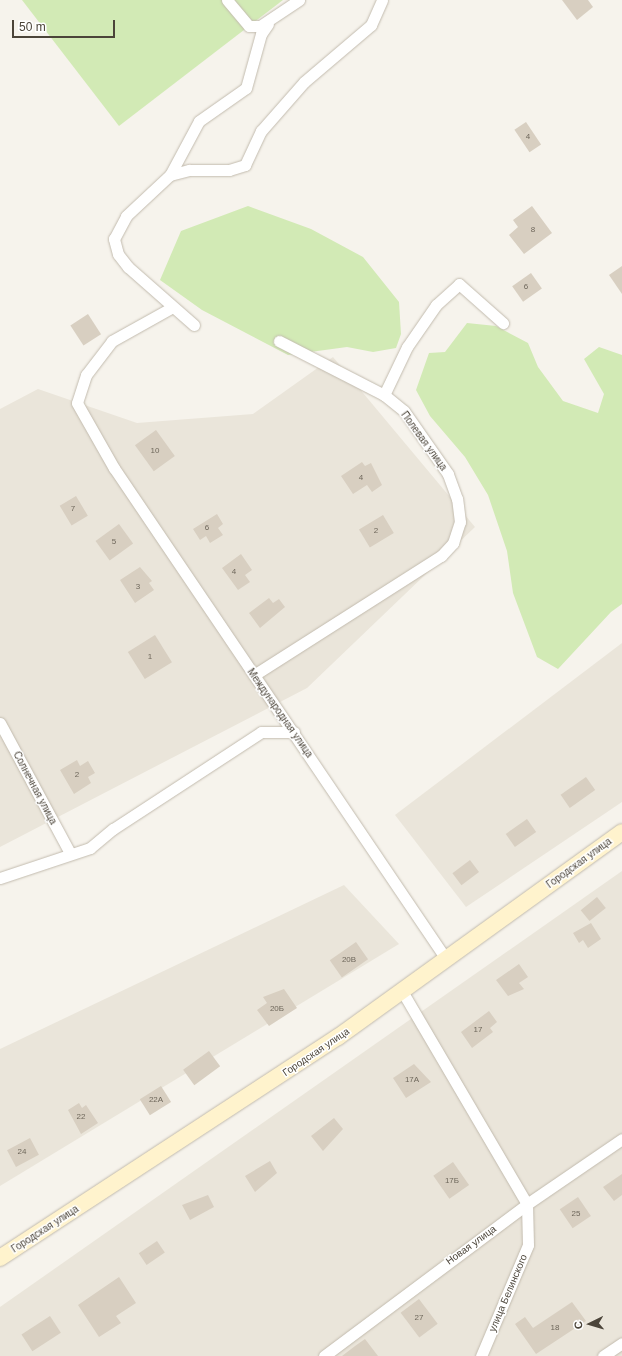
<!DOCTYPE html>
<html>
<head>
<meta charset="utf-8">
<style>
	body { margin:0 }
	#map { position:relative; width:622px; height:1356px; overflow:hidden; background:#f6f3ec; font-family:Helvetica,sans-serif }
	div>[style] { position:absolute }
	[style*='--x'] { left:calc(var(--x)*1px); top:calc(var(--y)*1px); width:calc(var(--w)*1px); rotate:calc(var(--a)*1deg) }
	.residential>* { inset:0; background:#eae5da }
	.green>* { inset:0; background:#d2eab5 }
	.building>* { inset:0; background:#d8cfc1; transform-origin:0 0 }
	.roads { filter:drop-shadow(0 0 1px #c2bbae) drop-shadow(0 0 1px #c2bbae) }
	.minor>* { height:11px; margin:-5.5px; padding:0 5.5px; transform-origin:5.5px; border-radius:5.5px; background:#fff }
	.secondary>* { height:16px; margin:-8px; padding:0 8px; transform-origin:8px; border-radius:8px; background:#fff3cd }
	span { translate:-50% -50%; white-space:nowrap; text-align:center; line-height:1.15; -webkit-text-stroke:3px #fff; paint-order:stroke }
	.number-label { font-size:8px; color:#6e675b }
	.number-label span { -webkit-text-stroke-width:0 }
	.street-label { font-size:10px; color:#4b4439 }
	.north { position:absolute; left:570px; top:1304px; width:40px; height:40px; -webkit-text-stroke:3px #fff; paint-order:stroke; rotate:265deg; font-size:11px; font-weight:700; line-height:16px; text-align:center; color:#4b4439 }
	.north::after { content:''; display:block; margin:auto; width:14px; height:18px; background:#4b4439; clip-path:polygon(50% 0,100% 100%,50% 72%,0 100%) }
	.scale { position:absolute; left:12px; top:20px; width:103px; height:18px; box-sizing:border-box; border:2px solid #4b4439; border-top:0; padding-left:5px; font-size:12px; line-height:14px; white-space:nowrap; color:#4b4439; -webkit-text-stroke:3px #fff; paint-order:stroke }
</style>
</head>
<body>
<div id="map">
	<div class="residential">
		<i style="clip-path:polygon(333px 357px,475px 527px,307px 688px,0 847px,0 409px,38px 389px,137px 423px,253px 414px)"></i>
		<i style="clip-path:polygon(622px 643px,622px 802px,466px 907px,395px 815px)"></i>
		<i style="clip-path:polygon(622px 871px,622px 1356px,0 1356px,0 1307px)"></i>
		<i style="clip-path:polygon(344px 885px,399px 944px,0 1186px,0 1049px)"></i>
	</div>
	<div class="green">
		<i style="clip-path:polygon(22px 0,283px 0,119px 126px)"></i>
		<i style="clip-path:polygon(248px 206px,311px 229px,363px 257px,399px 302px,401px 334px,396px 348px,373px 352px,347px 347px,288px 355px,202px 310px,160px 280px,181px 231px)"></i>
		<i style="clip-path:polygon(467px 323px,496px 326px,528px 343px,538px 367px,563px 401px,598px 413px,604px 394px,584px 359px,599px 347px,622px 355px,622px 604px,611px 612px,558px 669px,537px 657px,513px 593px,507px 551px,488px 495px,465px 457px,430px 416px,416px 390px,429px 353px,445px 352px)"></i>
	</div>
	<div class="building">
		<i style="clip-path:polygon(562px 0,588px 0,593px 7px,577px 20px)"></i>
		<i style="left:526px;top:122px;width:27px;height:14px;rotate:56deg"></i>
		<i style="clip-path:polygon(532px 206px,552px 233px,524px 254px,509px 235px,518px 227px,513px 220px)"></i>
		<i style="clip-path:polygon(622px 266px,622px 294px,609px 275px)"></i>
		<i style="left:531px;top:273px;width:19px;height:23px;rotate:55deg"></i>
		<i style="left:88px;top:314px;width:24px;height:21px;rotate:57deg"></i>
		<i style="left:156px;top:430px;width:32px;height:26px;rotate:54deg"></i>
		<i style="clip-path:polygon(362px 462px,365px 466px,371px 463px,382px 485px,372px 492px,367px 485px,353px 494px,341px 476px)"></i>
		<i style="left:76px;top:496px;width:23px;height:19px;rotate:59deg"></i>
		<i style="clip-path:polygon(217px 514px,223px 524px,218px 528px,223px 535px,210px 543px,206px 536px,200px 540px,193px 529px)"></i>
		<i style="left:383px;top:515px;width:21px;height:28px;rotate:59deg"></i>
		<i style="left:119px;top:524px;width:24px;height:29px;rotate:54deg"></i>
		<i style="clip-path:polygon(241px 554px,252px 570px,245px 575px,250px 582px,238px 590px,222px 568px)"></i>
		<i style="clip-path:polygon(140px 567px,152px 581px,149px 583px,154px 590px,135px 603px,120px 580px)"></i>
		<i style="clip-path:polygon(269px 598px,273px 603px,279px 599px,285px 607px,260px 628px,249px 613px)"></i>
		<i style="left:155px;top:635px;width:32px;height:32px;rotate:58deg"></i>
		<i style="clip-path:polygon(77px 760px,80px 766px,88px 761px,95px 773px,88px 777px,91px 783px,74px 794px,60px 770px)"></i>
		<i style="left:586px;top:777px;width:16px;height:31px;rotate:55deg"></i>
		<i style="left:527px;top:819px;width:16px;height:26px;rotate:55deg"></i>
		<i style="left:470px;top:860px;width:15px;height:22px;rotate:53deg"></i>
		<i style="left:597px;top:897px;width:14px;height:21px;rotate:51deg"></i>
		<i style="clip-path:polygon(591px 923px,601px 939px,588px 948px,583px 940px,579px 943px,573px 933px)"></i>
		<i style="left:356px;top:942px;width:21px;height:32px;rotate:55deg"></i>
		<i style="clip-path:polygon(519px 964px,528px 977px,519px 983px,524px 989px,508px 996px,496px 980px)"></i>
		<i style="clip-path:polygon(284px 989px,297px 1008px,269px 1026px,257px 1010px,267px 1003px,263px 997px)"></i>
		<i style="clip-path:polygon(489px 1011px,497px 1022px,490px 1028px,493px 1032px,472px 1048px,461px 1032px)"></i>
		<i style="left:209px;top:1051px;width:19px;height:32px;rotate:54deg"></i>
		<i style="clip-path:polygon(414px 1064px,431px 1082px,406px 1098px,393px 1078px)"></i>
		<i style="left:161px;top:1086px;width:19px;height:25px;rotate:58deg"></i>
		<i style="clip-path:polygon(79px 1103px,82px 1108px,86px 1105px,98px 1123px,81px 1134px,68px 1110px)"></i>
		<i style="clip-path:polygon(334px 1118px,343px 1129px,323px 1151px,311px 1136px)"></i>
		<i style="left:30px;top:1138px;width:19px;height:26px;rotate:62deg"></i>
		<i style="clip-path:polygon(270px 1161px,277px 1173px,255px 1192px,245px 1176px)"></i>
		<i style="left:453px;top:1162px;width:28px;height:24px;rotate:55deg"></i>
		<i style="clip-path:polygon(622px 1174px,622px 1195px,614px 1201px,603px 1187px)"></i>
		<i style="clip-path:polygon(208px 1195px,214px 1207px,190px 1220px,182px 1205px)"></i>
		<i style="left:578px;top:1197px;width:23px;height:22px;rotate:56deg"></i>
		<i style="left:157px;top:1241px;width:14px;height:22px;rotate:56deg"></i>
		<i style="clip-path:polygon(119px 1277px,136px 1303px,116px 1316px,121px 1323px,99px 1337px,78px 1305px)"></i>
		<i style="left:419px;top:1299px;width:31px;height:23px;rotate:53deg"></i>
		<i style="clip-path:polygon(572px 1302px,586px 1321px,536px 1354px,515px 1324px,525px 1317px,533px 1328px)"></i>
		<i style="left:50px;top:1316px;width:20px;height:34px;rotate:57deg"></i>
		<i style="clip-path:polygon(365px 1339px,378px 1356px,342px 1356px,355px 1346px)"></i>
	</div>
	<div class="roads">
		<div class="minor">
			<i style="--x:227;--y:0;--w:34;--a:50"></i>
			<i style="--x:249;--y:26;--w:11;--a:0"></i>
			<i style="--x:260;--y:26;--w:47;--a:-33.7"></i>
			<i style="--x:170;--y:175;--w:20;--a:-15"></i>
			<i style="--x:189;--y:170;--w:40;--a:0"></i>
			<i style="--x:229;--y:170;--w:17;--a:-17"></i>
			<i style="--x:245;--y:165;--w:38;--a:-65"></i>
			<i style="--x:261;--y:131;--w:65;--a:-48.7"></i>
			<i style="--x:304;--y:82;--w:88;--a:-40.4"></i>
			<i style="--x:371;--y:25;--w:27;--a:-66"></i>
			<i style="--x:171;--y:308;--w:68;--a:150.8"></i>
			<i style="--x:112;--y:341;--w:43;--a:127.4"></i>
			<i style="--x:86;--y:375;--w:29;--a:108"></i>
			<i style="--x:77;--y:403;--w:75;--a:60.4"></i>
			<i style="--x:114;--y:468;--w:593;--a:55.93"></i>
			<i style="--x:194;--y:325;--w:88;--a:-138.7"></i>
			<i style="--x:128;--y:267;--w:16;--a:-128"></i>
			<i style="--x:118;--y:254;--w:16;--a:-105"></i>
			<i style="--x:114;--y:239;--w:26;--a:-62"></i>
			<i style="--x:126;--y:216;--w:60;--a:-43"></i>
			<i style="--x:170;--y:175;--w:61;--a:-61.8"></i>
			<i style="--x:199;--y:121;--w:57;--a:-35.1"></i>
			<i style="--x:246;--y:88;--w:56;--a:-74.5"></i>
			<i style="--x:261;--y:34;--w:12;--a:-55"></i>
			<i style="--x:279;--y:341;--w:118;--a:27.2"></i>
			<i style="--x:254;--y:675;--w:222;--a:-32.5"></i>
			<i style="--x:441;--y:556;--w:18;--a:-47"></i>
			<i style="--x:453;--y:543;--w:22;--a:-72"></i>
			<i style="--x:460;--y:522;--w:23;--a:-97"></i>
			<i style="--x:457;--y:499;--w:27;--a:-110"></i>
			<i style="--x:448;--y:474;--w:77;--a:-124.9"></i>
			<i style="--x:404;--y:411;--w:26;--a:-141"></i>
			<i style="--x:384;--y:395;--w:53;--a:-64.4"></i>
			<i style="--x:407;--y:347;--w:51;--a:-55.4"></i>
			<i style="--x:436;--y:305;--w:31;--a:-42"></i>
			<i style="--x:459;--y:284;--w:59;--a:41.6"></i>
			<i style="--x:0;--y:723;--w:148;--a:61.7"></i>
			<i style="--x:0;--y:878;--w:95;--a:-18.4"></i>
			<i style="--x:90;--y:848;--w:30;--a:-40"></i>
			<i style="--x:113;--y:829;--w:177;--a:-33.2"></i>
			<i style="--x:261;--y:732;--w:33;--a:0"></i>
			<i style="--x:402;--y:991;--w:247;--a:59.6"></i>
			<i style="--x:527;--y:1204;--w:41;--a:88.6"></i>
			<i style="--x:528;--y:1245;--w:121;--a:112.9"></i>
			<i style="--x:324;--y:1356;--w:254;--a:-36.8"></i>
			<i style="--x:527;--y:1204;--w:115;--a:-34.4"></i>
			<i style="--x:603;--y:1356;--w:23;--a:-34"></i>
		</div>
		<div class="secondary">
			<i style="--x:0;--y:1258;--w:404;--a:-33.2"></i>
			<i style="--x:338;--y:1037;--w:350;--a:-35.8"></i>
		</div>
	</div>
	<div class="number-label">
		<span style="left:528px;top:137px">4</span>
		<span style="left:533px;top:230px">8</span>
		<span style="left:526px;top:287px">6</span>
		<span style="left:155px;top:451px">10</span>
		<span style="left:361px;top:478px">4</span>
		<span style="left:73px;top:509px">7</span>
		<span style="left:207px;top:528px">6</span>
		<span style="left:376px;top:531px">2</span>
		<span style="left:114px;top:542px">5</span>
		<span style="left:234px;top:572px">4</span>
		<span style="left:138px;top:587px">3</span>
		<span style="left:150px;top:657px">1</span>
		<span style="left:77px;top:775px">2</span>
		<span style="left:349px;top:960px">20В</span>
		<span style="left:277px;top:1009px">20Б</span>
		<span style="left:478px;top:1030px">17</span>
		<span style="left:412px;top:1080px">17А</span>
		<span style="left:156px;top:1100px">22А</span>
		<span style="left:81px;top:1117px">22</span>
		<span style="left:22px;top:1152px">24</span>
		<span style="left:452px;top:1181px">17Б</span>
		<span style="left:576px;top:1214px">25</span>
		<span style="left:419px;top:1318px">27</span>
		<span style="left:555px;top:1328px">18</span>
	</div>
	<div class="street-label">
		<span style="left:424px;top:441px;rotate:54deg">Полевая улица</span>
		<span style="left:280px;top:713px;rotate:55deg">Международная улица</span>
		<span style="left:35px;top:788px;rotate:62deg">Солнечная улица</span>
		<span style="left:579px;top:863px;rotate:-36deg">Городская улица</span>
		<span style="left:316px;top:1052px;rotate:-34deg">Городская улица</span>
		<span style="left:45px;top:1229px;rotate:-33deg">Городская улица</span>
		<span style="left:471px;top:1245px;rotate:-36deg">Новая улица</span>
		<span style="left:508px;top:1293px;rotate:-67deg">улица Белинского</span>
	</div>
	<div class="north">С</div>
	<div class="scale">50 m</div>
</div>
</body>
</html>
